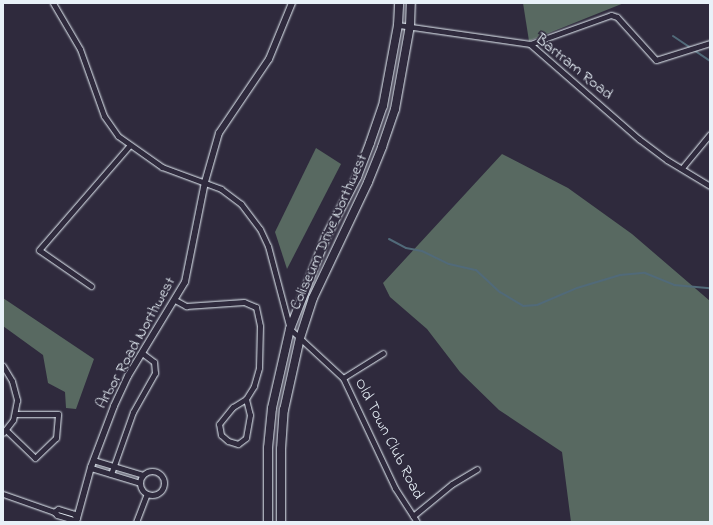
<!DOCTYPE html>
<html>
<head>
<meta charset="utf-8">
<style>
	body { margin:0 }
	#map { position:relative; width:713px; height:525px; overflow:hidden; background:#2f2a3d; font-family:"Indie Flower",sans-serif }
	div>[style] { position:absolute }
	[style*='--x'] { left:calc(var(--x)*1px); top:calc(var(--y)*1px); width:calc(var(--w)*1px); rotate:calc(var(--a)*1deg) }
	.green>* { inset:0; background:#586961 }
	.stream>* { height:2px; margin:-1px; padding:0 1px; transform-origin:1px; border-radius:1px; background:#516a79 }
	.roads { filter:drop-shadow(0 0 1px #e8f1f8) drop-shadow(0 0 1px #e8f1f8) }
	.minor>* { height:5px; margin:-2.5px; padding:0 2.5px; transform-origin:2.5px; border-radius:2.5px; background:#2f2a3d }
	.minor>.ring { margin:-2.5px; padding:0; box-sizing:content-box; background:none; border:5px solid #2f2a3d; border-radius:50% }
	.tertiary>* { height:6px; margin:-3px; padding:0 3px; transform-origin:3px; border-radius:3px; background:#2f2a3d }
	.primary>* { height:8px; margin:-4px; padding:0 4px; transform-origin:4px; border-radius:4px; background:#2f2a3d }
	span { translate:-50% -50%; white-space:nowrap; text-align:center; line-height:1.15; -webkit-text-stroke:3.5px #2f2a3d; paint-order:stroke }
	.street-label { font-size:16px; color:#e8f1f8 }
	.frame { position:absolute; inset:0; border:4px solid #e8f1f8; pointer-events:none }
</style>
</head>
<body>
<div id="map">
	<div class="green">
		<i style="clip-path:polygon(523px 3px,624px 3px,529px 41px)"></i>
		<i style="clip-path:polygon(316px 148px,341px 164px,287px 269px,275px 232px)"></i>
		<i style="clip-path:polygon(502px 154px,568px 188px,632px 234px,710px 301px,710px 522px,571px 522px,562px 452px,499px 410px,460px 372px,427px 329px,390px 297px,383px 283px)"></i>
		<i style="clip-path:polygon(3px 298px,94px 359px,76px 409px,66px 408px,65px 392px,48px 383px,43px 355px,3px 326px)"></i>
	</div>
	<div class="stream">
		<i style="--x:673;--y:36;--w:45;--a:34"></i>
		<i style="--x:389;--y:239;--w:19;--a:28"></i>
		<i style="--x:406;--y:248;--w:16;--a:11"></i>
		<i style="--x:422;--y:251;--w:30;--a:26"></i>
		<i style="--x:449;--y:264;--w:28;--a:13"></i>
		<i style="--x:476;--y:270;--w:33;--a:43"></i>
		<i style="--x:500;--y:292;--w:27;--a:31"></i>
		<i style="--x:523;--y:306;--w:14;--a:-4"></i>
		<i style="--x:537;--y:305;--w:43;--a:-23"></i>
		<i style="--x:577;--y:288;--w:45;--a:-16.8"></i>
		<i style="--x:620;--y:275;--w:25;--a:-5"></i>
		<i style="--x:645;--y:273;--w:31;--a:22"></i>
		<i style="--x:674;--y:285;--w:36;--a:5"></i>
	</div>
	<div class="roads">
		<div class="minor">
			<i style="--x:53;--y:3;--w:53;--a:59.6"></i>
			<i style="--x:80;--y:49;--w:71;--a:70.3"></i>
			<i style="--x:104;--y:116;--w:24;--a:55"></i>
			<i style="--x:118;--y:136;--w:54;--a:35.2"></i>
			<i style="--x:162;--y:167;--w:63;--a:20.4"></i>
			<i style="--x:221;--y:189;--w:25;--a:37"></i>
			<i style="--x:241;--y:204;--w:31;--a:53"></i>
			<i style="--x:260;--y:229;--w:19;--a:65"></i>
			<i style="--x:268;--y:246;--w:86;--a:75.2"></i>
			<i style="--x:290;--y:329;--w:72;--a:42.8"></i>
			<i style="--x:343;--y:378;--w:122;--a:64.7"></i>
			<i style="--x:395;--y:488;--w:40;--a:57.1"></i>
			<i style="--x:398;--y:25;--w:133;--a:8.2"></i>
			<i style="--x:530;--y:44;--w:145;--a:41.1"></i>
			<i style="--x:639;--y:139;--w:35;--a:37"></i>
			<i style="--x:667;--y:160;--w:50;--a:31.2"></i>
			<i style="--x:530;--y:44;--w:86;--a:-19.7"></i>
			<i style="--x:611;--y:15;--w:6;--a:18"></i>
			<i style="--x:617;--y:17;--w:58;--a:47.8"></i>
			<i style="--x:656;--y:60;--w:57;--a:-17.5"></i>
			<i style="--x:682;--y:168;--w:44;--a:-50.5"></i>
			<i style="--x:91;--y:286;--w:63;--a:-145.3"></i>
			<i style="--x:39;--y:250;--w:138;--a:-49.1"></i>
			<i style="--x:175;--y:300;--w:13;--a:29"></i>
			<i style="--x:186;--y:306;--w:58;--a:-3.9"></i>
			<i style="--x:244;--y:302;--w:13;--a:23"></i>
			<i style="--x:256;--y:307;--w:19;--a:78"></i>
			<i style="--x:260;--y:326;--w:42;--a:91.4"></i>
			<i style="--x:259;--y:368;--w:19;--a:106"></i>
			<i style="--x:254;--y:386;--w:15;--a:122"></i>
			<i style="--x:3;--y:366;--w:17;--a:59"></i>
			<i style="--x:12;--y:381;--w:20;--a:75"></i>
			<i style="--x:17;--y:400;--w:20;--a:101"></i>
			<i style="--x:13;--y:420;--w:16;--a:128"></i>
			<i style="--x:343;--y:378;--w:47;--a:-32"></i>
			<i style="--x:246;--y:399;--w:16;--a:76"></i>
			<i style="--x:250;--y:415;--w:23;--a:100"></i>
			<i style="--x:246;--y:438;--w:10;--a:143"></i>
			<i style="--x:238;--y:444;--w:10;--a:-163"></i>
			<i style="--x:228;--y:441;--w:9;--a:-139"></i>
			<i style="--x:221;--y:435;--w:11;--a:-100"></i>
			<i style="--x:219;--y:424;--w:22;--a:-51"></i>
			<i style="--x:233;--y:407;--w:15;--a:-32"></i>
			<i style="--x:6;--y:430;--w:40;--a:44"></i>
			<i style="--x:35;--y:458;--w:29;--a:-44"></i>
			<i style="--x:56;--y:438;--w:24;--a:-85"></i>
			<i style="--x:58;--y:414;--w:43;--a:180"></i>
			<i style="--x:93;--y:460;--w:52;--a:16.7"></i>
			<i style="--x:91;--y:468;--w:51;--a:17"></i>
			<i class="ring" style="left:140px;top:471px;width:19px;height:19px"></i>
			<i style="--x:111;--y:474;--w:66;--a:-70.5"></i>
			<i style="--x:133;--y:412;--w:45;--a:-60.6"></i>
			<i style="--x:155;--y:373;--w:11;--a:-95"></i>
			<i style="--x:154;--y:362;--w:15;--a:-143"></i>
			<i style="--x:3;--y:494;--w:54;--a:19.4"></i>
			<i style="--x:54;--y:512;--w:4;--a:45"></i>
			<i style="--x:57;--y:515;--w:17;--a:17"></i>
			<i style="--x:73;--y:520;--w:4;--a:-27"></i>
			<i style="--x:54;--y:512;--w:5;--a:-37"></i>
			<i style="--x:58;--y:509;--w:17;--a:17"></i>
			<i style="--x:74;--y:514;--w:5;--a:53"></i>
			<i style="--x:413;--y:516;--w:50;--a:-39.4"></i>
			<i style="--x:452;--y:484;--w:29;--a:-31"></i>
			<i style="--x:136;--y:522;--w:30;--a:-69"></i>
		</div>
		<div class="tertiary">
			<i style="--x:76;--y:522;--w:57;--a:-74.7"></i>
			<i style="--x:91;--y:467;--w:65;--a:-69.3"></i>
			<i style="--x:114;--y:406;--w:33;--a:-65"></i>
			<i style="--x:128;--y:376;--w:110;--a:-58.8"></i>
			<i style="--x:185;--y:282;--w:102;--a:-78.7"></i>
			<i style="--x:205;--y:182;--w:51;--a:-74.1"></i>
			<i style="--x:219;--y:133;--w:89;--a:-56"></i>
			<i style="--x:269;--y:59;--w:61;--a:-67.7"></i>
		</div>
		<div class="primary">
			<i style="--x:268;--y:522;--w:74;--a:-90"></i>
			<i style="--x:268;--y:448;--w:40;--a:-84.3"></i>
			<i style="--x:272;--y:408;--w:81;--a:-77.2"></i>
			<i style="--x:290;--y:329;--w:99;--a:-68.6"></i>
			<i style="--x:326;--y:237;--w:68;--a:-62.7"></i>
			<i style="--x:357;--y:177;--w:36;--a:-69"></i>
			<i style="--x:370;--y:143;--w:39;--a:-71"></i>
			<i style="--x:383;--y:106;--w:82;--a:-79.5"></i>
			<i style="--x:398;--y:25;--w:22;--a:-87"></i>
			<i style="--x:281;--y:522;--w:73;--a:-90"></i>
			<i style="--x:281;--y:449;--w:39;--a:-86"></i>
			<i style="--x:284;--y:410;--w:74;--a:-77.5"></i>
			<i style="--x:300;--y:338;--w:42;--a:-72"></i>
			<i style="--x:313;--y:298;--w:128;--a:-64.6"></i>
			<i style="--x:368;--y:182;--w:38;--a:-68"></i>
			<i style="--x:382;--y:147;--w:40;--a:-71.1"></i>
			<i style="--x:395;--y:109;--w:84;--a:-79.8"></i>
			<i style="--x:410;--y:26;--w:23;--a:-88"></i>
		</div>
	</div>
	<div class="street-label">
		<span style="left:574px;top:67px;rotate:39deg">Bartram Road</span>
		<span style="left:329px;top:232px;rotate:-66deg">Coliseum Drive Northwest</span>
		<span style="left:136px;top:343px;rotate:-61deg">Arbor Road Northwest</span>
		<span style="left:389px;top:439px;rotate:63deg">Old Town Club Road</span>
	</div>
	<div class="frame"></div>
</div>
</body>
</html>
